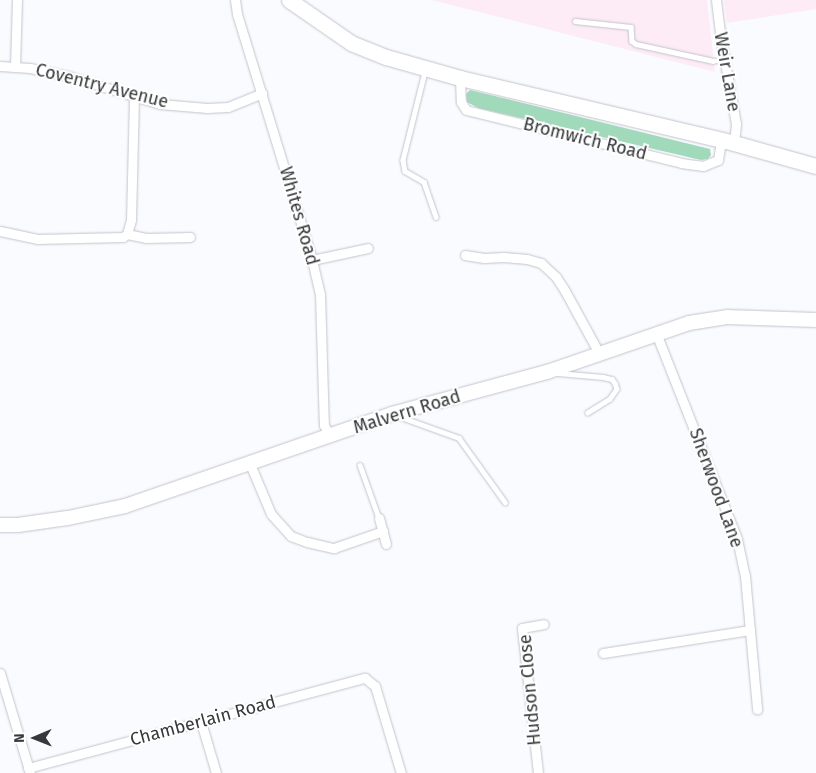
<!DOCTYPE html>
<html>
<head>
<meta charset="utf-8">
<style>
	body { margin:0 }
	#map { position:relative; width:816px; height:773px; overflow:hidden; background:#fafbff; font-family:"Fira Sans",sans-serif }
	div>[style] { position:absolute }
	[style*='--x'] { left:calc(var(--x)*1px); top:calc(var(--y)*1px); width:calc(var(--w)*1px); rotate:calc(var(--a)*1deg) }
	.industrial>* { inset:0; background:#fdebf6 }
	.green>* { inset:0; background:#a1d9bb }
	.roads { filter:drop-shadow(0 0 1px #c2c4cd) drop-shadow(0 0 1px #c2c4cd) }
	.lane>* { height:4.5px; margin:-2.25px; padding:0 2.25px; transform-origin:2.25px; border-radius:2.25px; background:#fff }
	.street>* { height:9px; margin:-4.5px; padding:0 4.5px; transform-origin:4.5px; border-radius:4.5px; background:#fff }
	.secondary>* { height:14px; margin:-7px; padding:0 7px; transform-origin:7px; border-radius:7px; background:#fff }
	.primary>* { height:15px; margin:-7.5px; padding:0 7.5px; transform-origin:7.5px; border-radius:7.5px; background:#fff }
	span { translate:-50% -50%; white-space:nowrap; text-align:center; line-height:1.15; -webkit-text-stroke:4px #fff; paint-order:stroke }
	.street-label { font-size:18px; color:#37383b }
	.north { position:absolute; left:10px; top:713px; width:50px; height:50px; -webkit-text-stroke:4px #fff; paint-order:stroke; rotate:269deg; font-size:14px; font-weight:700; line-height:20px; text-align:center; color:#37383b }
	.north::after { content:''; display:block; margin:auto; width:18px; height:22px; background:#37383b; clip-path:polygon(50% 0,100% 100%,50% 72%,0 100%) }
</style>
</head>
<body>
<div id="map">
	<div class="industrial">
		<i style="clip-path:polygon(432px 0,707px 0,715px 72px)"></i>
		<i style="clip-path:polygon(724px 0,816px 0,816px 9px,727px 23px)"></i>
	</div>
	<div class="green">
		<i style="clip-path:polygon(470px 90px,710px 149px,711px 155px,708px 159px,701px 160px,478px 108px,467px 102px,466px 94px)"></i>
	</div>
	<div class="roads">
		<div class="lane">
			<i style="--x:575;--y:21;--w:56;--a:6.1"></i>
			<i style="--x:631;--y:27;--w:14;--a:86"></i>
			<i style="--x:632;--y:41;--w:5;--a:37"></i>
			<i style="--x:636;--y:44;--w:79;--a:12.4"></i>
			<i style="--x:713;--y:61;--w:12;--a:0"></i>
			<i style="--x:425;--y:72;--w:91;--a:104"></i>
			<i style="--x:403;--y:160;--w:11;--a:80"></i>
			<i style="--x:405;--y:171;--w:22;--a:30"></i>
			<i style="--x:424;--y:182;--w:37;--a:71"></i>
			<i style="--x:558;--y:373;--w:45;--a:5.1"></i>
			<i style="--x:603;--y:377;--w:9;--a:13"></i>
			<i style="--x:612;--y:379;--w:5;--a:53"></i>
			<i style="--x:615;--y:383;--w:6;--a:72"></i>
			<i style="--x:617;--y:389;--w:12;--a:125"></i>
			<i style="--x:610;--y:399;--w:26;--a:148"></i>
			<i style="--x:398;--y:416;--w:65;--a:19.8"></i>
			<i style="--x:459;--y:438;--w:79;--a:54.3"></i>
			<i style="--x:360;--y:465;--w:56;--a:70.3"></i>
		</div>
		<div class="street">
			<i style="--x:235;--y:0;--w:14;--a:82"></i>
			<i style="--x:237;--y:14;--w:257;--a:73"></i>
			<i style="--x:312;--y:260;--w:35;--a:77"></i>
			<i style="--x:320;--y:294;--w:131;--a:88.3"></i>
			<i style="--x:324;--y:425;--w:13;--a:63"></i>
			<i style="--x:716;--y:0;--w:34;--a:83"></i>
			<i style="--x:720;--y:34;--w:91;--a:79.9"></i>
			<i style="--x:736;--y:124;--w:19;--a:96"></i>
			<i style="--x:0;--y:66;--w:30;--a:4"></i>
			<i style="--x:30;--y:68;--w:39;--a:12"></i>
			<i style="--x:68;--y:76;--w:96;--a:16.9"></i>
			<i style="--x:160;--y:104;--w:47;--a:4.9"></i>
			<i style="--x:207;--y:108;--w:21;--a:-3"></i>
			<i style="--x:228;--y:107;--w:37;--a:-22"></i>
			<i style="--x:15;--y:67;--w:67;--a:-88.3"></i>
			<i style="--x:460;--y:78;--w:24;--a:88"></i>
			<i style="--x:461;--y:102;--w:9;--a:58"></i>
			<i style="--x:466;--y:110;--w:221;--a:13.8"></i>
			<i style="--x:681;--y:163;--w:22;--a:8"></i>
			<i style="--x:703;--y:166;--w:16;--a:-22"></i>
			<i style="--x:718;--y:160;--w:19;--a:-81"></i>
			<i style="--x:0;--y:231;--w:38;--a:12"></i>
			<i style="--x:37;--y:239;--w:86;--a:-1.3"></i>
			<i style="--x:123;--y:237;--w:5;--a:-37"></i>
			<i style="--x:127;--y:234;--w:15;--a:-74"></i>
			<i style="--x:131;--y:220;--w:124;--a:-88.6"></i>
			<i style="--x:127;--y:234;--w:19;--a:12"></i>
			<i style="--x:146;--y:238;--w:44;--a:-1.3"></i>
			<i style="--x:465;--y:255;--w:19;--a:9"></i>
			<i style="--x:484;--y:258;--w:20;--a:-3"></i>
			<i style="--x:504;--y:257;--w:23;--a:5"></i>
			<i style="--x:527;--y:259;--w:15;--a:16"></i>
			<i style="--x:541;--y:263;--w:21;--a:43"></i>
			<i style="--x:556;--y:277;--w:17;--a:57"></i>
			<i style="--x:565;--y:291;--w:73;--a:61.3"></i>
			<i style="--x:312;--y:260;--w:57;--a:-12.1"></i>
			<i style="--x:656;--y:333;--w:221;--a:68.5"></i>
			<i style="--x:737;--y:539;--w:38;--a:78"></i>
			<i style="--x:745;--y:576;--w:134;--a:84.8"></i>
			<i style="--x:250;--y:464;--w:54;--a:67.2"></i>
			<i style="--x:271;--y:514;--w:30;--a:48"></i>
			<i style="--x:291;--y:536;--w:17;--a:21"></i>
			<i style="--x:307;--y:542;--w:28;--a:13"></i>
			<i style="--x:334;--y:548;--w:52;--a:-19.1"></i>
			<i style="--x:379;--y:518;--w:27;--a:75"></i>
			<i style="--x:603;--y:653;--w:149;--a:-8.9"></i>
			<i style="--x:0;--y:673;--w:104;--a:73.3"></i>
			<i style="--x:201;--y:722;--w:53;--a:73.6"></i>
			<i style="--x:28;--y:768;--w:349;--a:-15"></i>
			<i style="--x:365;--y:678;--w:13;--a:39"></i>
			<i style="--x:375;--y:686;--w:91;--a:73.4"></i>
			<i style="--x:538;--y:773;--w:146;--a:-96.3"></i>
			<i style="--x:522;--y:628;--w:22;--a:-10"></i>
		</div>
		<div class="secondary">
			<i style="--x:0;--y:525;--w:18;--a:0"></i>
			<i style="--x:18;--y:525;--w:50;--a:-8"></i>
			<i style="--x:68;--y:518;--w:58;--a:-11.9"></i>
			<i style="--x:125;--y:506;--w:282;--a:-19"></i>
			<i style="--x:392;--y:414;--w:161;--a:-15.2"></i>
			<i style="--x:547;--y:372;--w:150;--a:-19"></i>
			<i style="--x:689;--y:323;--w:38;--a:-9"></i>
			<i style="--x:727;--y:317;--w:89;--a:1.9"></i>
		</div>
		<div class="primary">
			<i style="--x:289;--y:0;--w:75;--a:34.7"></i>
			<i style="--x:351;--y:43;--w:38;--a:22"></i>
			<i style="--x:386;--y:57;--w:77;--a:15.8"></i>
			<i style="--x:460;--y:78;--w:282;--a:13.3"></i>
			<i style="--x:734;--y:143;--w:85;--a:15.7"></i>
		</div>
	</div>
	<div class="street-label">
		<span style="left:727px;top:72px;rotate:80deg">Weir Lane</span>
		<span style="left:102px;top:86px;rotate:14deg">Coventry Avenue</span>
		<span style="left:585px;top:139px;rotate:14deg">Bromwich Road</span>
		<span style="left:299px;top:216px;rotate:74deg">Whites Road</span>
		<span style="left:407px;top:412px;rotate:-17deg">Malvern Road</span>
		<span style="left:716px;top:488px;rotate:70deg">Sherwood Lane</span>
		<span style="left:530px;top:690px;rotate:-95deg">Hudson Close</span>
		<span style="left:203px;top:721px;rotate:-15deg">Chamberlain Road</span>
	</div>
	<div class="north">N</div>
</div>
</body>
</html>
